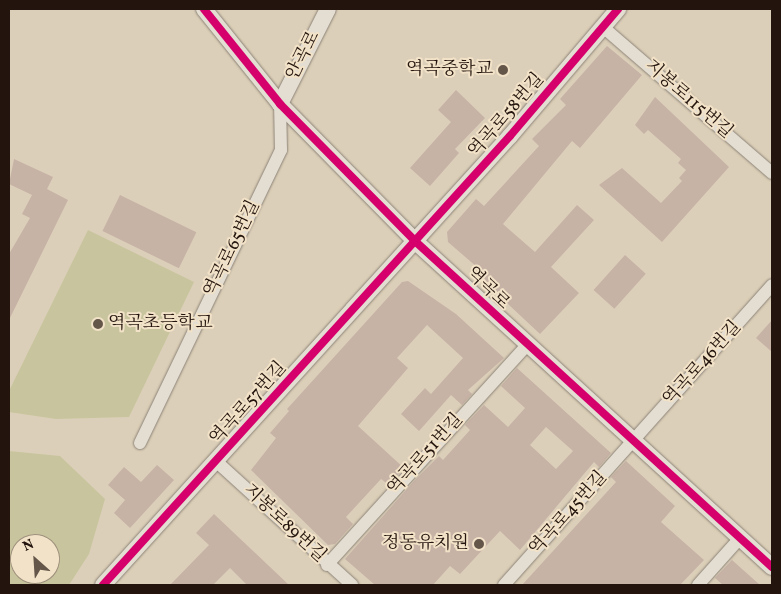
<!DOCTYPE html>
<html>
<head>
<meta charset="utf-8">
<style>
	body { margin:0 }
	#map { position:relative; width:781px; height:594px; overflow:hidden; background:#dccfb9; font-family:Vollkorn,"Noto Serif KR",serif }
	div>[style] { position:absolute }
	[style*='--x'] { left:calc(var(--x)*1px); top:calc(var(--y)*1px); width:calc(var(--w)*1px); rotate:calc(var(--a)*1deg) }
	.green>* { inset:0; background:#c8c59e }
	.building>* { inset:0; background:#c7b2a6; transform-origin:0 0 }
	.roads { filter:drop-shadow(0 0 1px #8c8376) drop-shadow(0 0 1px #8c8376) }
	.minor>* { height:12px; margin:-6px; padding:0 6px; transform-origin:6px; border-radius:6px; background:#e3ddd2 }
	.tertiary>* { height:16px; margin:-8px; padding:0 8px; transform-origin:8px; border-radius:8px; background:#e3ddd2 }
	.cycleway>* { height:8px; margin:-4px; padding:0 4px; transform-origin:4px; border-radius:4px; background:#d6006c }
	.dots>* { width:14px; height:14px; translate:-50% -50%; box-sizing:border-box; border:2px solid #f2e2c8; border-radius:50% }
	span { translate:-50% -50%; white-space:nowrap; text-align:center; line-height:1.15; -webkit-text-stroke:4px #f2e2c8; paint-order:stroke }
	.street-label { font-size:18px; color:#23150d }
	.poi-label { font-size:18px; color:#23150d }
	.right { translate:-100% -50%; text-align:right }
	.left { translate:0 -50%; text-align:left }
	.frame { position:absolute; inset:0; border:10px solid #23150d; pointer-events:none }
	.north { position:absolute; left:10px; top:534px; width:50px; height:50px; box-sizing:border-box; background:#f2e2c8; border:1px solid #9f907d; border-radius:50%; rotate:334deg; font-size:14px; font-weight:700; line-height:20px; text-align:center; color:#23150d }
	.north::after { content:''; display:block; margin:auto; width:18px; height:22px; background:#645649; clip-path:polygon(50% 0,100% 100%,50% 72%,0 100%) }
</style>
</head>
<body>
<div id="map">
	<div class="green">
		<i style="clip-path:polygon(88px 230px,194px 282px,129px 417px,56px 419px,9px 412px,9px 391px)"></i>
		<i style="clip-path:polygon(evenodd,9px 451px,60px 456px,105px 499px,89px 554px,69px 585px,9px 585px,9px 451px,20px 544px,50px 544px,50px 574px,20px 574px,20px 544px)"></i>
	</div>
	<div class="building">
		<i style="clip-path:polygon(607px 46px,642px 75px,580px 148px,572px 141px,503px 224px,535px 252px,577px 205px,594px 220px,551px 267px,579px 293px,540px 334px,474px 272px,478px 268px,448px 242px,447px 232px,476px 199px,484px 206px,539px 146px,532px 139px,566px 105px,560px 99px)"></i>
		<i style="clip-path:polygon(456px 90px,485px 118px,455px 149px,459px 153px,430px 186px,410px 168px,451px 122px,438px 110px)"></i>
		<i style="clip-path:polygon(655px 97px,729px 167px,662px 242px,599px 185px,622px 168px,661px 203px,682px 181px,679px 178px,686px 170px,678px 163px,681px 159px,648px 130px,644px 134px,635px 125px)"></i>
		<i style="clip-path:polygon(14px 159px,53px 177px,47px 189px,68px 200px,9px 320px,9px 254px,30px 218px,22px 214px,32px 195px,9px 184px)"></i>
		<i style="left:120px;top:195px;width:85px;height:40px;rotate:26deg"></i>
		<i style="left:625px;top:255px;width:28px;height:47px;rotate:42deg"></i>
		<i style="clip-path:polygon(408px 281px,456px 314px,504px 358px,468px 390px,472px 394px,462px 405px,451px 395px,419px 431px,401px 414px,425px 388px,431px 394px,463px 358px,427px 325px,397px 358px,408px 368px,358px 426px,404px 468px,389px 485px,381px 479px,346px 517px,353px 524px,335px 544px,328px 545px,251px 470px,276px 438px,270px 433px,289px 411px,287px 409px,402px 282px)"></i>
		<i style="clip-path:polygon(772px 320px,772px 352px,756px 338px)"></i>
		<i style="clip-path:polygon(evenodd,517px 368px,611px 453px,599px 467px,594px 462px,520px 550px,500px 531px,460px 574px,450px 566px,433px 585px,375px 585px,345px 559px,416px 479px,439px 456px,443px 460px,470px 430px,465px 425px,484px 405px,508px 427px,525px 408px,501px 386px,517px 368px,546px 427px,573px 451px,556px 469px,530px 445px,546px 427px)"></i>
		<i style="clip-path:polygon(626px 461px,675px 506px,661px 522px,704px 560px,680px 585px,522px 585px,616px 482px,611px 477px)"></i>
		<i style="clip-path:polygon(157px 465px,174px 480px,130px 528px,114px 513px,125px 500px,108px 485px,124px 467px,141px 482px)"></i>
		<i style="clip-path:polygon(214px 514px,289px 585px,247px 585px,230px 568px,213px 585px,170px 585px,209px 545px,196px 533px)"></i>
		<i style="clip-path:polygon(732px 560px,760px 585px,723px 585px,715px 578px)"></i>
	</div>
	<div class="roads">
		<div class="minor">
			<i style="--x:604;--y:28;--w:222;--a:40.8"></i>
			<i style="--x:140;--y:443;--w:325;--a:-64.3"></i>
			<i style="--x:281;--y:150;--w:46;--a:-91.2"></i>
			<i style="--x:217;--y:462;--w:183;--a:42.3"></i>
			<i style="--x:327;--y:565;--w:296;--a:-47.7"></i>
			<i style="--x:504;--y:585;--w:402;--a:-48.2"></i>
			<i style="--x:698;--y:585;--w:63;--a:-48.2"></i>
		</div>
		<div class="tertiary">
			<i style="--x:204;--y:9;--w:122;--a:51.3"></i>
			<i style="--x:280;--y:104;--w:194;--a:45.4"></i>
			<i style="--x:416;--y:242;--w:482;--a:42.4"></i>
			<i style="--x:280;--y:104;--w:106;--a:-63.2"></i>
			<i style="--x:103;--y:585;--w:606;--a:-47.81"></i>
			<i style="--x:510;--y:136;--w:167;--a:-49.6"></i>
		</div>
	</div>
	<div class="cycleway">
		<i style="--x:204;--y:9;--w:122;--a:51.3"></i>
		<i style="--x:280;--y:104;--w:194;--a:45.4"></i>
		<i style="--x:416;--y:242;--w:482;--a:42.4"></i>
		<i style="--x:103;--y:585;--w:606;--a:-47.81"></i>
		<i style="--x:510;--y:136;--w:167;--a:-49.6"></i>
	</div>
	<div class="dots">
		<i style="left:503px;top:70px;background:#645649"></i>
		<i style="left:98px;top:324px;background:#645649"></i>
		<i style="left:479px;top:544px;background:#645649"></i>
	</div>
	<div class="street-label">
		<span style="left:304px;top:56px;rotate:-63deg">안곡로</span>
		<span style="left:688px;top:100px;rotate:41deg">지봉로115번길</span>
		<span style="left:507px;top:116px;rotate:-49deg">역곡로58번길</span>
		<span style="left:233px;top:249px;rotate:-64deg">역곡로65번길</span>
		<span style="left:487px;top:289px;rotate:44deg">역곡로</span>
		<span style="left:703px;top:364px;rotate:-48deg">역곡로46번길</span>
		<span style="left:249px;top:404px;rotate:-48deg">역곡로57번길</span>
		<span style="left:426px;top:455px;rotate:-48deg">역곡로51번길</span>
		<span style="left:569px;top:514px;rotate:-48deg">역곡로45번길</span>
		<span style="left:284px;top:524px;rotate:43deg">지봉로89번길</span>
	</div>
	<div class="poi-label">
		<span class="right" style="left:493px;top:70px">역곡중학교</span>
		<span class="left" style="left:108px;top:324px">역곡초등학교</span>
		<span class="right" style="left:469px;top:544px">정동유치원</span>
	</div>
	<div class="frame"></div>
	<div class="north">N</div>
</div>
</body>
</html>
